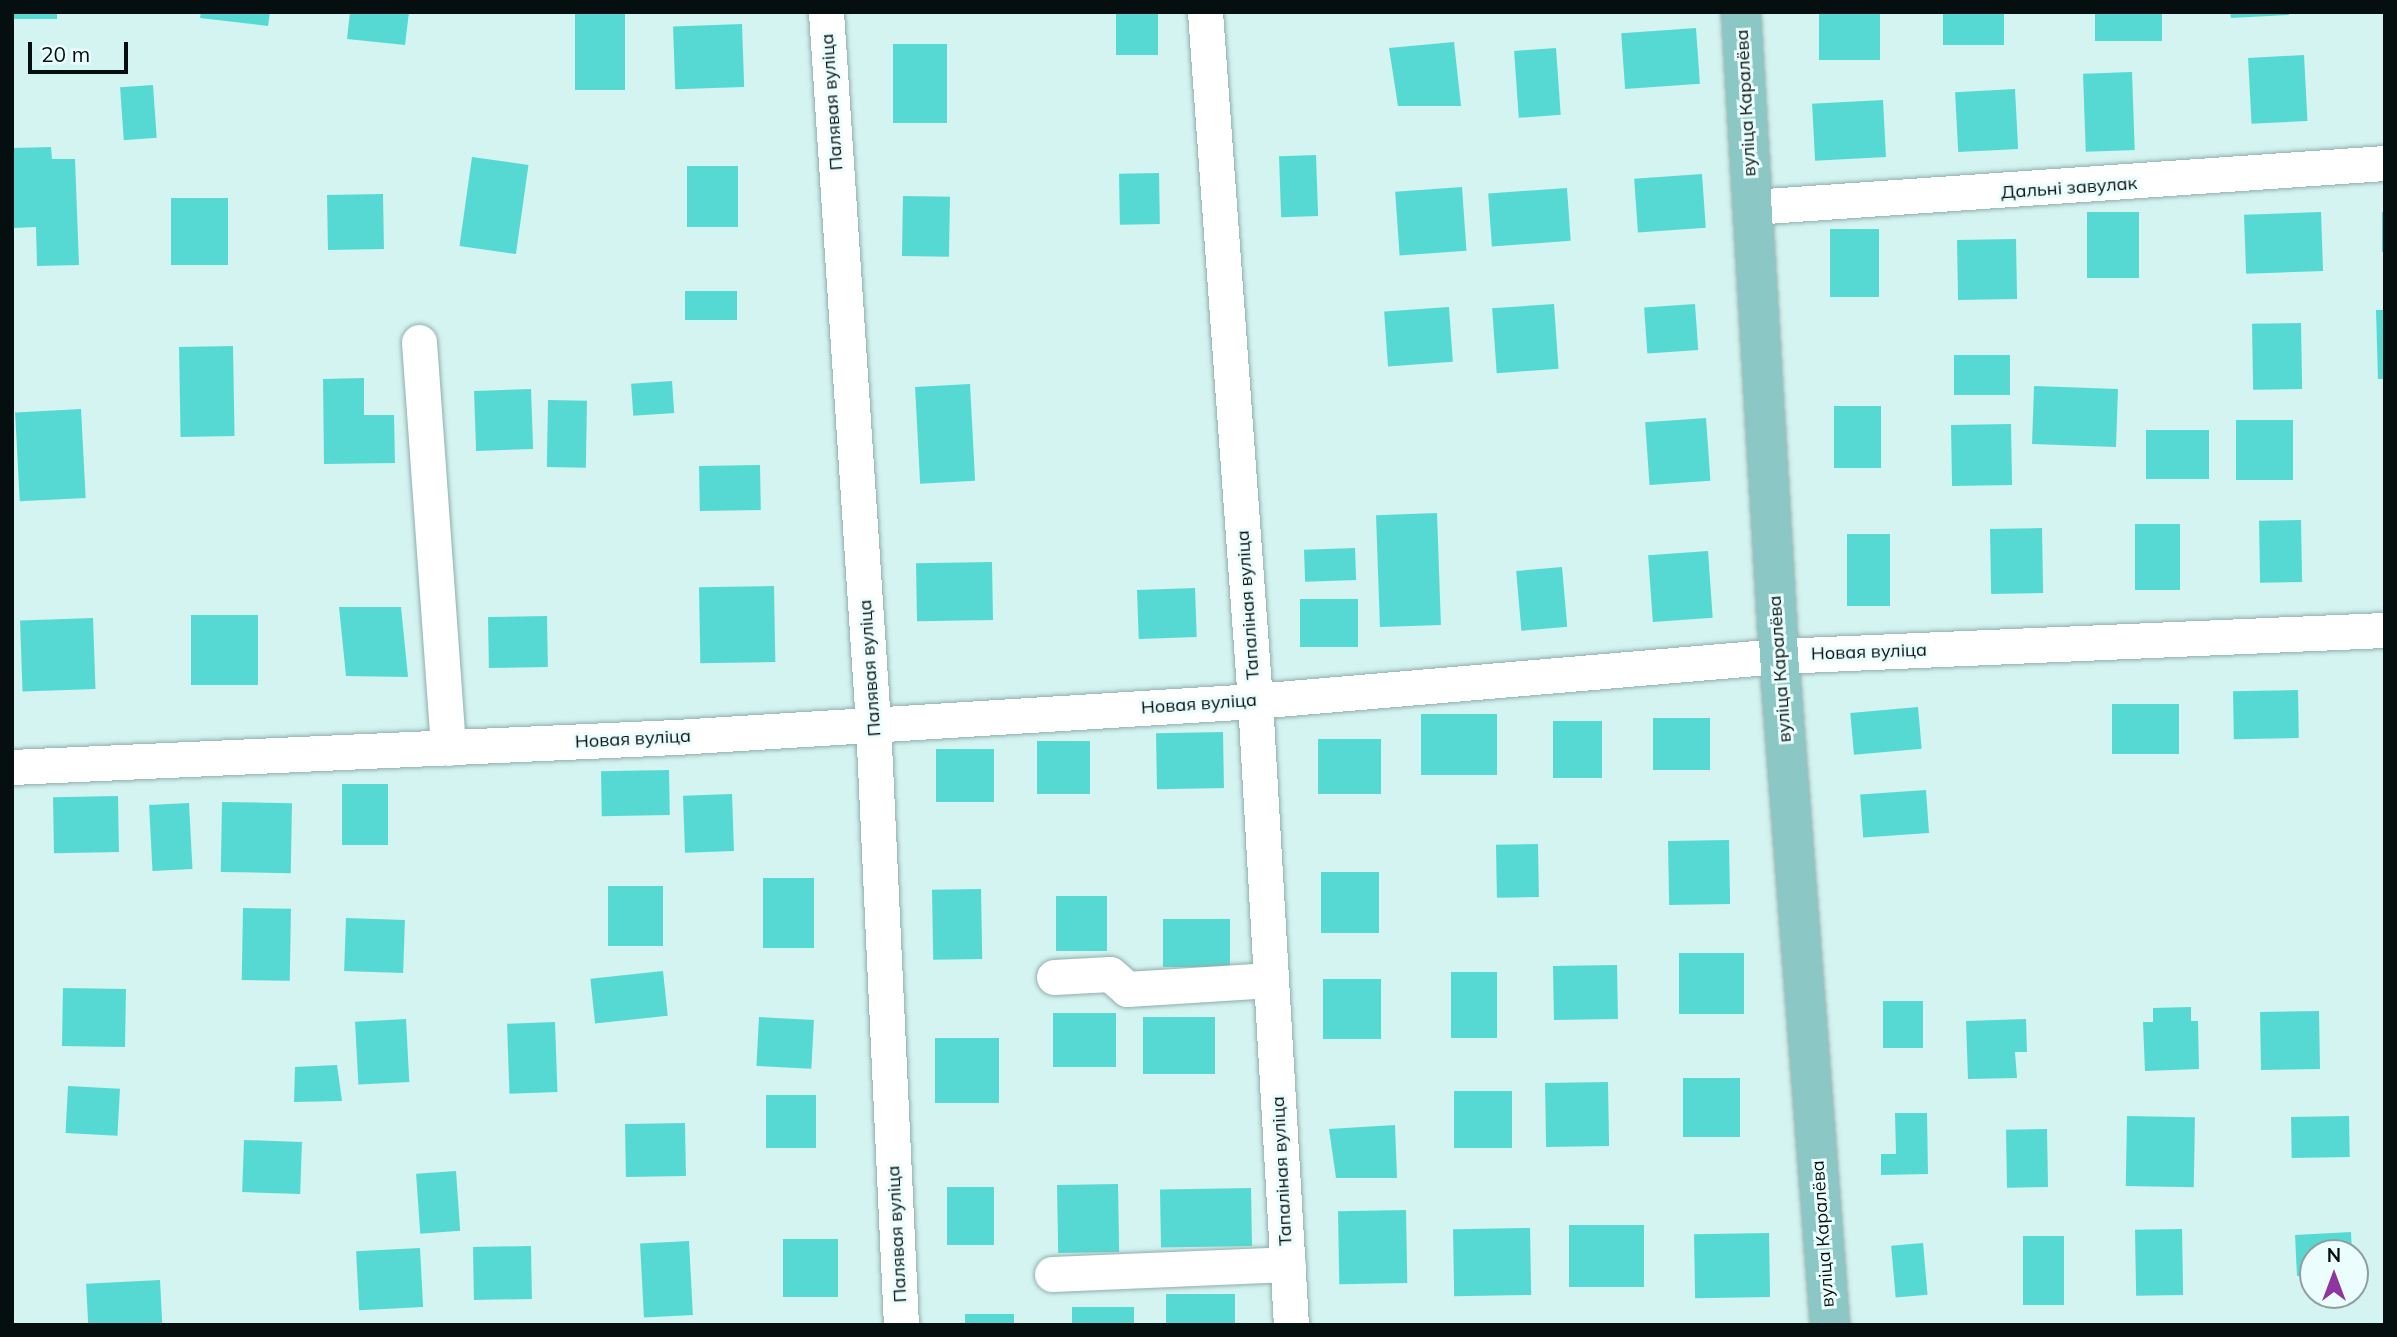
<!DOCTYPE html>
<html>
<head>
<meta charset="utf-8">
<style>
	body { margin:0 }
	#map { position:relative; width:2397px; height:1337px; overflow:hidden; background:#d4f4f1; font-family:Mulish,sans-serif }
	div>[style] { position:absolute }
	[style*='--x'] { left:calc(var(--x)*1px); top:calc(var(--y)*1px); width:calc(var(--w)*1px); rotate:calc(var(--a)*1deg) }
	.building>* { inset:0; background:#56d9d3; transform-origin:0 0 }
	.roads { filter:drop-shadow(0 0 2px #90aeac) drop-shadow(0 0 2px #90aeac) }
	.minor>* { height:35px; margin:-17.5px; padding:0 17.5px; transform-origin:17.5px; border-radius:17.5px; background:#fff }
	.major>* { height:38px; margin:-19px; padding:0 19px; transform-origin:19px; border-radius:19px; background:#8bc7c4 }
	span { translate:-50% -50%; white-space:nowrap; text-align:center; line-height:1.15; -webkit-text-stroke:6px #ebfefd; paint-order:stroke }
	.street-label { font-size:18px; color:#050f0f }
	.frame { position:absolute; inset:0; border:14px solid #050f0f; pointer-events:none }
	.north { position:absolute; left:2299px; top:1239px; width:70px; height:70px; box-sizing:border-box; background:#ebfefd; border:2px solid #8f9e9e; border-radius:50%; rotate:0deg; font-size:19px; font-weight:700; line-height:28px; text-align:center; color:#050f0f }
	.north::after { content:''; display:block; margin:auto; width:24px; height:32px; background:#8e35a1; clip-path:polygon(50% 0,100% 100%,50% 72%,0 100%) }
	.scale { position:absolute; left:28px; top:42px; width:100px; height:32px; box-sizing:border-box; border:4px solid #050f0f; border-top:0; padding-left:9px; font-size:21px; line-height:24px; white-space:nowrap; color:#050f0f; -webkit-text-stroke:5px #ebfefd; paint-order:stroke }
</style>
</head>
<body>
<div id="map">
	<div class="building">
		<i style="left:12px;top:12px;width:45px;height:7px"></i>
		<i style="clip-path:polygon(201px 12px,270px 12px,268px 26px,200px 18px)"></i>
		<i style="clip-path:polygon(350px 12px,409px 12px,405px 45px,347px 39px)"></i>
		<i style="left:575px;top:12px;width:50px;height:78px"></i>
		<i style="left:1116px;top:12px;width:42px;height:43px"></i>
		<i style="left:1819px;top:12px;width:61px;height:48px"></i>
		<i style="left:1943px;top:12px;width:61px;height:33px"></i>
		<i style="left:2095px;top:12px;width:67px;height:29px"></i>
		<i style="clip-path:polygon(2230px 12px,2289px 12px,2289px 15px,2231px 18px)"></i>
		<i style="left:742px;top:24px;width:63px;height:69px;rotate:88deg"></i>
		<i style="left:1696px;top:28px;width:56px;height:75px;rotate:86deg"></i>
		<i style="clip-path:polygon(1454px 42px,1461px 106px,1398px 106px,1389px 48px)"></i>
		<i style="left:947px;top:44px;width:79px;height:54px;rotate:90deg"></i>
		<i style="left:1556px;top:48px;width:67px;height:42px;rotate:86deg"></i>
		<i style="left:2304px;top:55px;width:66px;height:56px;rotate:87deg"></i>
		<i style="left:2132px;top:72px;width:78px;height:49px;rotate:88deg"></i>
		<i style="left:153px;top:85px;width:53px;height:33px;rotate:86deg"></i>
		<i style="left:2015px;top:89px;width:60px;height:60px;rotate:87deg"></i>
		<i style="left:1883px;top:100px;width:57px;height:71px;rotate:87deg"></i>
		<i style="clip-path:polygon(51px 147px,52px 159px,75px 159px,79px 265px,37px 266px,36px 227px,12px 228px,12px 148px)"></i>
		<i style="left:1316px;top:155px;width:61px;height:37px;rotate:88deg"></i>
		<i style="left:472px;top:157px;width:57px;height:90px;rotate:8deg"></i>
		<i style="left:687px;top:166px;width:51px;height:61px"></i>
		<i style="left:1159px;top:173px;width:51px;height:40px;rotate:89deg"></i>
		<i style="left:1702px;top:174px;width:54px;height:68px;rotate:86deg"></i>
		<i style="left:1462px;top:187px;width:64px;height:67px;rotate:86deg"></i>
		<i style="left:1567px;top:188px;width:53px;height:79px;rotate:86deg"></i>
		<i style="left:383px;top:194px;width:55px;height:56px;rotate:89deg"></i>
		<i style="left:903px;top:196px;width:47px;height:60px;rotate:1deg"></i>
		<i style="left:228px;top:198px;width:67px;height:57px;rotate:90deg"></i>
		<i style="left:2087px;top:212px;width:52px;height:66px"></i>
		<i style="left:2321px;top:212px;width:59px;height:77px;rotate:88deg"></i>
		<i style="left:2382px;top:212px;width:3px;height:40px"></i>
		<i style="left:1830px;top:229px;width:49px;height:68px"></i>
		<i style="left:2016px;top:239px;width:60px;height:59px;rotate:89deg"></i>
		<i style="left:737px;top:291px;width:29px;height:52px;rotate:90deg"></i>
		<i style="left:1554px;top:304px;width:65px;height:62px;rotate:86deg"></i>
		<i style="left:1695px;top:304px;width:46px;height:51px;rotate:86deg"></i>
		<i style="left:1449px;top:307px;width:55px;height:65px;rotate:86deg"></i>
		<i style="clip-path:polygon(2376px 310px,2385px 310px,2385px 379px,2378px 379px)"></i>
		<i style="left:2301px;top:323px;width:66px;height:49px;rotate:89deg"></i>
		<i style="left:233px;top:346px;width:90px;height:54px;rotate:89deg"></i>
		<i style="left:1954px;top:355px;width:56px;height:40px"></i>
		<i style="clip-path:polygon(364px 378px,364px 415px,394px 415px,395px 463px,324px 464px,323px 379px)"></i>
		<i style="left:672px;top:381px;width:32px;height:41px;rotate:86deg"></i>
		<i style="left:970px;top:384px;width:97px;height:55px;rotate:87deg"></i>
		<i style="left:531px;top:389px;width:60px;height:57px;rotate:88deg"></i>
		<i style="left:2118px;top:389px;width:58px;height:84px;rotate:92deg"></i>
		<i style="left:548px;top:400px;width:39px;height:67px;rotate:1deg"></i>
		<i style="left:1834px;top:406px;width:47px;height:62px"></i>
		<i style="left:81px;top:409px;width:89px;height:66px;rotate:87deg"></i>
		<i style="left:1706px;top:418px;width:63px;height:61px;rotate:86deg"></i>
		<i style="left:2236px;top:420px;width:57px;height:60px"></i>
		<i style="left:2011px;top:424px;width:61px;height:60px;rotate:89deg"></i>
		<i style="left:2209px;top:430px;width:49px;height:63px;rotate:90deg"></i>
		<i style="left:760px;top:465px;width:45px;height:61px;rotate:89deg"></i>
		<i style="left:1437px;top:513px;width:112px;height:61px;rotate:88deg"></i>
		<i style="left:2301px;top:520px;width:62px;height:42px;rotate:89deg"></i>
		<i style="left:2135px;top:524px;width:45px;height:66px"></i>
		<i style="left:2042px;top:528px;width:65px;height:52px;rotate:89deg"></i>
		<i style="left:1847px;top:534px;width:43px;height:72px"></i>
		<i style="left:1355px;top:548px;width:32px;height:51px;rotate:88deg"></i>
		<i style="left:1708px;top:551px;width:67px;height:60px;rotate:86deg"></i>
		<i style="left:992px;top:562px;width:58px;height:76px;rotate:89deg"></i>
		<i style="left:1562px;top:567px;width:60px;height:46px;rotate:85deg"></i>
		<i style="left:774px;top:586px;width:76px;height:75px;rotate:89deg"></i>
		<i style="left:1195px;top:588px;width:49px;height:58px;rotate:88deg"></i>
		<i style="left:1300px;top:599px;width:58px;height:48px"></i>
		<i style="clip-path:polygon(339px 607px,401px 607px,408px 677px,346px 676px)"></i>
		<i style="left:191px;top:615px;width:67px;height:70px"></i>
		<i style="left:547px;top:616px;width:51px;height:59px;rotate:89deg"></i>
		<i style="left:93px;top:618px;width:71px;height:73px;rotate:88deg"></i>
		<i style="left:2298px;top:690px;width:48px;height:65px;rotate:89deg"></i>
		<i style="left:2179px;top:704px;width:50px;height:67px;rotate:90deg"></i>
		<i style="left:1918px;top:707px;width:42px;height:68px;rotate:85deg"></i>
		<i style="left:1421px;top:714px;width:76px;height:61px"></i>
		<i style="left:1710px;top:718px;width:52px;height:57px;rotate:90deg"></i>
		<i style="left:1602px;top:721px;width:57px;height:49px;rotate:90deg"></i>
		<i style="left:1223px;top:732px;width:56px;height:67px;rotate:89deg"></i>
		<i style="left:1318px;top:739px;width:63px;height:55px"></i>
		<i style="left:1090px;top:741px;width:53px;height:53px;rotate:90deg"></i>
		<i style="left:936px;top:749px;width:58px;height:53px"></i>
		<i style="left:669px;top:770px;width:45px;height:68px;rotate:89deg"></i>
		<i style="left:342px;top:784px;width:46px;height:61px"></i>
		<i style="left:1926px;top:790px;width:43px;height:66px;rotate:86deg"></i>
		<i style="left:732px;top:794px;width:57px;height:49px;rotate:88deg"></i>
		<i style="left:118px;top:796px;width:56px;height:65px;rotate:89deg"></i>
		<i style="left:222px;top:802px;width:70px;height:70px;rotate:1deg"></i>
		<i style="left:189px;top:803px;width:66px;height:40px;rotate:87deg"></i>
		<i style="left:1729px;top:840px;width:64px;height:61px;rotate:89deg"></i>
		<i style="left:1538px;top:844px;width:53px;height:42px;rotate:89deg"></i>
		<i style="left:1321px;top:872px;width:58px;height:61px"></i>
		<i style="left:763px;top:878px;width:51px;height:70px"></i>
		<i style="left:663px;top:886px;width:60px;height:55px;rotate:90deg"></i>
		<i style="left:981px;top:889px;width:70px;height:49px;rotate:89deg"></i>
		<i style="left:1107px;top:896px;width:55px;height:51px;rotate:90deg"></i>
		<i style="left:243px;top:908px;width:48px;height:72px;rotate:1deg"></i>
		<i style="left:346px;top:918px;width:59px;height:53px;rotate:2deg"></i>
		<i style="left:1163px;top:919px;width:67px;height:48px"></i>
		<i style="left:1744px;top:953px;width:61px;height:65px;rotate:90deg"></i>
		<i style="left:1617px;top:965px;width:54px;height:64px;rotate:89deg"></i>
		<i style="left:663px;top:971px;width:45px;height:73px;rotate:84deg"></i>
		<i style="left:1451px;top:972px;width:46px;height:66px"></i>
		<i style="left:1323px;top:979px;width:58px;height:60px"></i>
		<i style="left:63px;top:988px;width:63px;height:58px;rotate:1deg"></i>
		<i style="left:1923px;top:1001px;width:47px;height:40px;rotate:90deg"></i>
		<i style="clip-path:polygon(2191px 1007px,2191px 1021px,2198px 1021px,2199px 1069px,2145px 1071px,2143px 1022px,2153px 1022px,2153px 1008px)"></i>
		<i style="left:2319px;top:1011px;width:58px;height:59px;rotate:89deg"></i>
		<i style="left:1116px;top:1013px;width:54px;height:63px;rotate:90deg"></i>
		<i style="left:759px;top:1017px;width:55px;height:49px;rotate:3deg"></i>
		<i style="left:1143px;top:1017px;width:72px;height:57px"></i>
		<i style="left:406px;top:1019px;width:63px;height:51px;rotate:87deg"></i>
		<i style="clip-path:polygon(2026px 1019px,2027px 1052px,2015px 1052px,2017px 1078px,1968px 1079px,1966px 1021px)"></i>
		<i style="left:555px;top:1022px;width:70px;height:48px;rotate:88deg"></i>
		<i style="left:935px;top:1038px;width:64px;height:65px"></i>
		<i style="clip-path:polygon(337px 1065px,342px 1101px,294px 1102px,295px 1067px)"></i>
		<i style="left:1683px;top:1078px;width:57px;height:59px"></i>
		<i style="left:1608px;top:1082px;width:64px;height:63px;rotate:89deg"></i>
		<i style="left:68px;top:1086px;width:52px;height:47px;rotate:3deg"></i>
		<i style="left:1454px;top:1091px;width:58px;height:57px"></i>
		<i style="left:766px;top:1095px;width:50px;height:53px"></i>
		<i style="clip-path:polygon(1895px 1113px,1927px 1113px,1928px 1174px,1881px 1175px,1881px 1154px,1896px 1154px)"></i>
		<i style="left:2127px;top:1116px;width:68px;height:70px;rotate:1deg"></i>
		<i style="left:2349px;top:1116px;width:41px;height:58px;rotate:89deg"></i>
		<i style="left:685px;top:1123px;width:53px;height:60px;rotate:89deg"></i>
		<i style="clip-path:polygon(1395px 1125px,1397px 1178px,1336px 1178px,1329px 1129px)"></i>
		<i style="left:2047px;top:1129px;width:58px;height:41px;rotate:89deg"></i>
		<i style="left:244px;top:1140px;width:58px;height:52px;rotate:2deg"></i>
		<i style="left:456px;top:1171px;width:60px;height:40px;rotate:86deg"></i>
		<i style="left:1118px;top:1184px;width:68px;height:61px;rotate:89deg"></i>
		<i style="left:994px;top:1187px;width:58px;height:47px;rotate:90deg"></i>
		<i style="left:1251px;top:1188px;width:58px;height:91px;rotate:89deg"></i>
		<i style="left:1406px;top:1210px;width:73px;height:68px;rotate:89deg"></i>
		<i style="left:1644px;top:1225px;width:62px;height:75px;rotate:90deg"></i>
		<i style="left:1530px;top:1228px;width:67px;height:77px;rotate:89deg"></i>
		<i style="left:2182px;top:1229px;width:66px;height:47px;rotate:89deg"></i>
		<i style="clip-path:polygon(2351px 1232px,2352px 1253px,2313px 1253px,2313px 1275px,2297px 1276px,2295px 1235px)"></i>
		<i style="left:1769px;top:1233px;width:64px;height:75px;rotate:89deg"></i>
		<i style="left:2023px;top:1236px;width:41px;height:69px"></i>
		<i style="left:838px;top:1239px;width:58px;height:55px;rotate:90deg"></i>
		<i style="left:689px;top:1241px;width:74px;height:49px;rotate:87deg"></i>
		<i style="left:1923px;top:1243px;width:52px;height:32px;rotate:85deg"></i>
		<i style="left:531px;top:1246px;width:53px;height:58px;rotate:89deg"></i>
		<i style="left:420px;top:1248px;width:59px;height:64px;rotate:87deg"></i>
		<i style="left:160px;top:1280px;width:45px;height:74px;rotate:87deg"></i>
		<i style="left:1235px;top:1294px;width:31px;height:69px;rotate:90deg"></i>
		<i style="left:1072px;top:1307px;width:62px;height:18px"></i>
		<i style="left:965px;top:1314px;width:49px;height:11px"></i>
	</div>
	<div class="roads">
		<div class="minor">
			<i style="--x:826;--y:12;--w:713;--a:86.22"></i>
			<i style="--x:873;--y:723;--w:603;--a:87.34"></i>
			<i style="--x:1205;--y:12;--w:691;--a:85.85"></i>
			<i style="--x:1255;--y:701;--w:625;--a:86.7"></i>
			<i style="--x:1752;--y:207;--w:635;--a:-3.98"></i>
			<i style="--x:419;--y:342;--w:407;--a:85.9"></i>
			<i style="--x:12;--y:767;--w:665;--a:-2.59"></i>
			<i style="--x:676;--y:737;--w:580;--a:-3.56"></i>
			<i style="--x:1255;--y:701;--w:526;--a:-4.91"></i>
			<i style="--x:1779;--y:656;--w:607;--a:-2.46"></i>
			<i style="--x:1054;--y:977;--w:56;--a:-3.1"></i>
			<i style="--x:1110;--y:974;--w:23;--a:41"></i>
			<i style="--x:1127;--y:989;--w:144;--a:-3.6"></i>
			<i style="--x:1052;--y:1274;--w:236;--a:-2.4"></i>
		</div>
		<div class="major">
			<i style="--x:1741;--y:12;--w:645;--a:86.62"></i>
			<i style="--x:1779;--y:656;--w:671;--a:85.64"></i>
		</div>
	</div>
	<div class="street-label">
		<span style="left:832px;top:102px;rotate:-94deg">Палявая вуліца</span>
		<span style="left:1746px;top:103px;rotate:-93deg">вуліца Каралёва</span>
		<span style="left:2069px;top:188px;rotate:-4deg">Дальні завулак</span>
		<span style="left:1248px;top:605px;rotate:-94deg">Тапаліная вуліца</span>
		<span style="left:1869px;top:652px;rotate:-2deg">Новая вуліца</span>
		<span style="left:870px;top:668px;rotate:-94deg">Палявая вуліца</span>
		<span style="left:1780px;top:669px;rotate:-94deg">вуліца Каралёва</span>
		<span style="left:1199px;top:704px;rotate:-4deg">Новая вуліца</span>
		<span style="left:633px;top:739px;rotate:-3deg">Новая вуліца</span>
		<span style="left:1282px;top:1171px;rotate:-93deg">Тапаліная вуліца</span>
		<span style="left:897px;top:1234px;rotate:-93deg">Палявая вуліца</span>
		<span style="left:1823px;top:1234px;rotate:-94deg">вуліца Каралёва</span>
	</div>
	<div class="frame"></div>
	<div class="north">N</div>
	<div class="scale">20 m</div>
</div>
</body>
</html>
